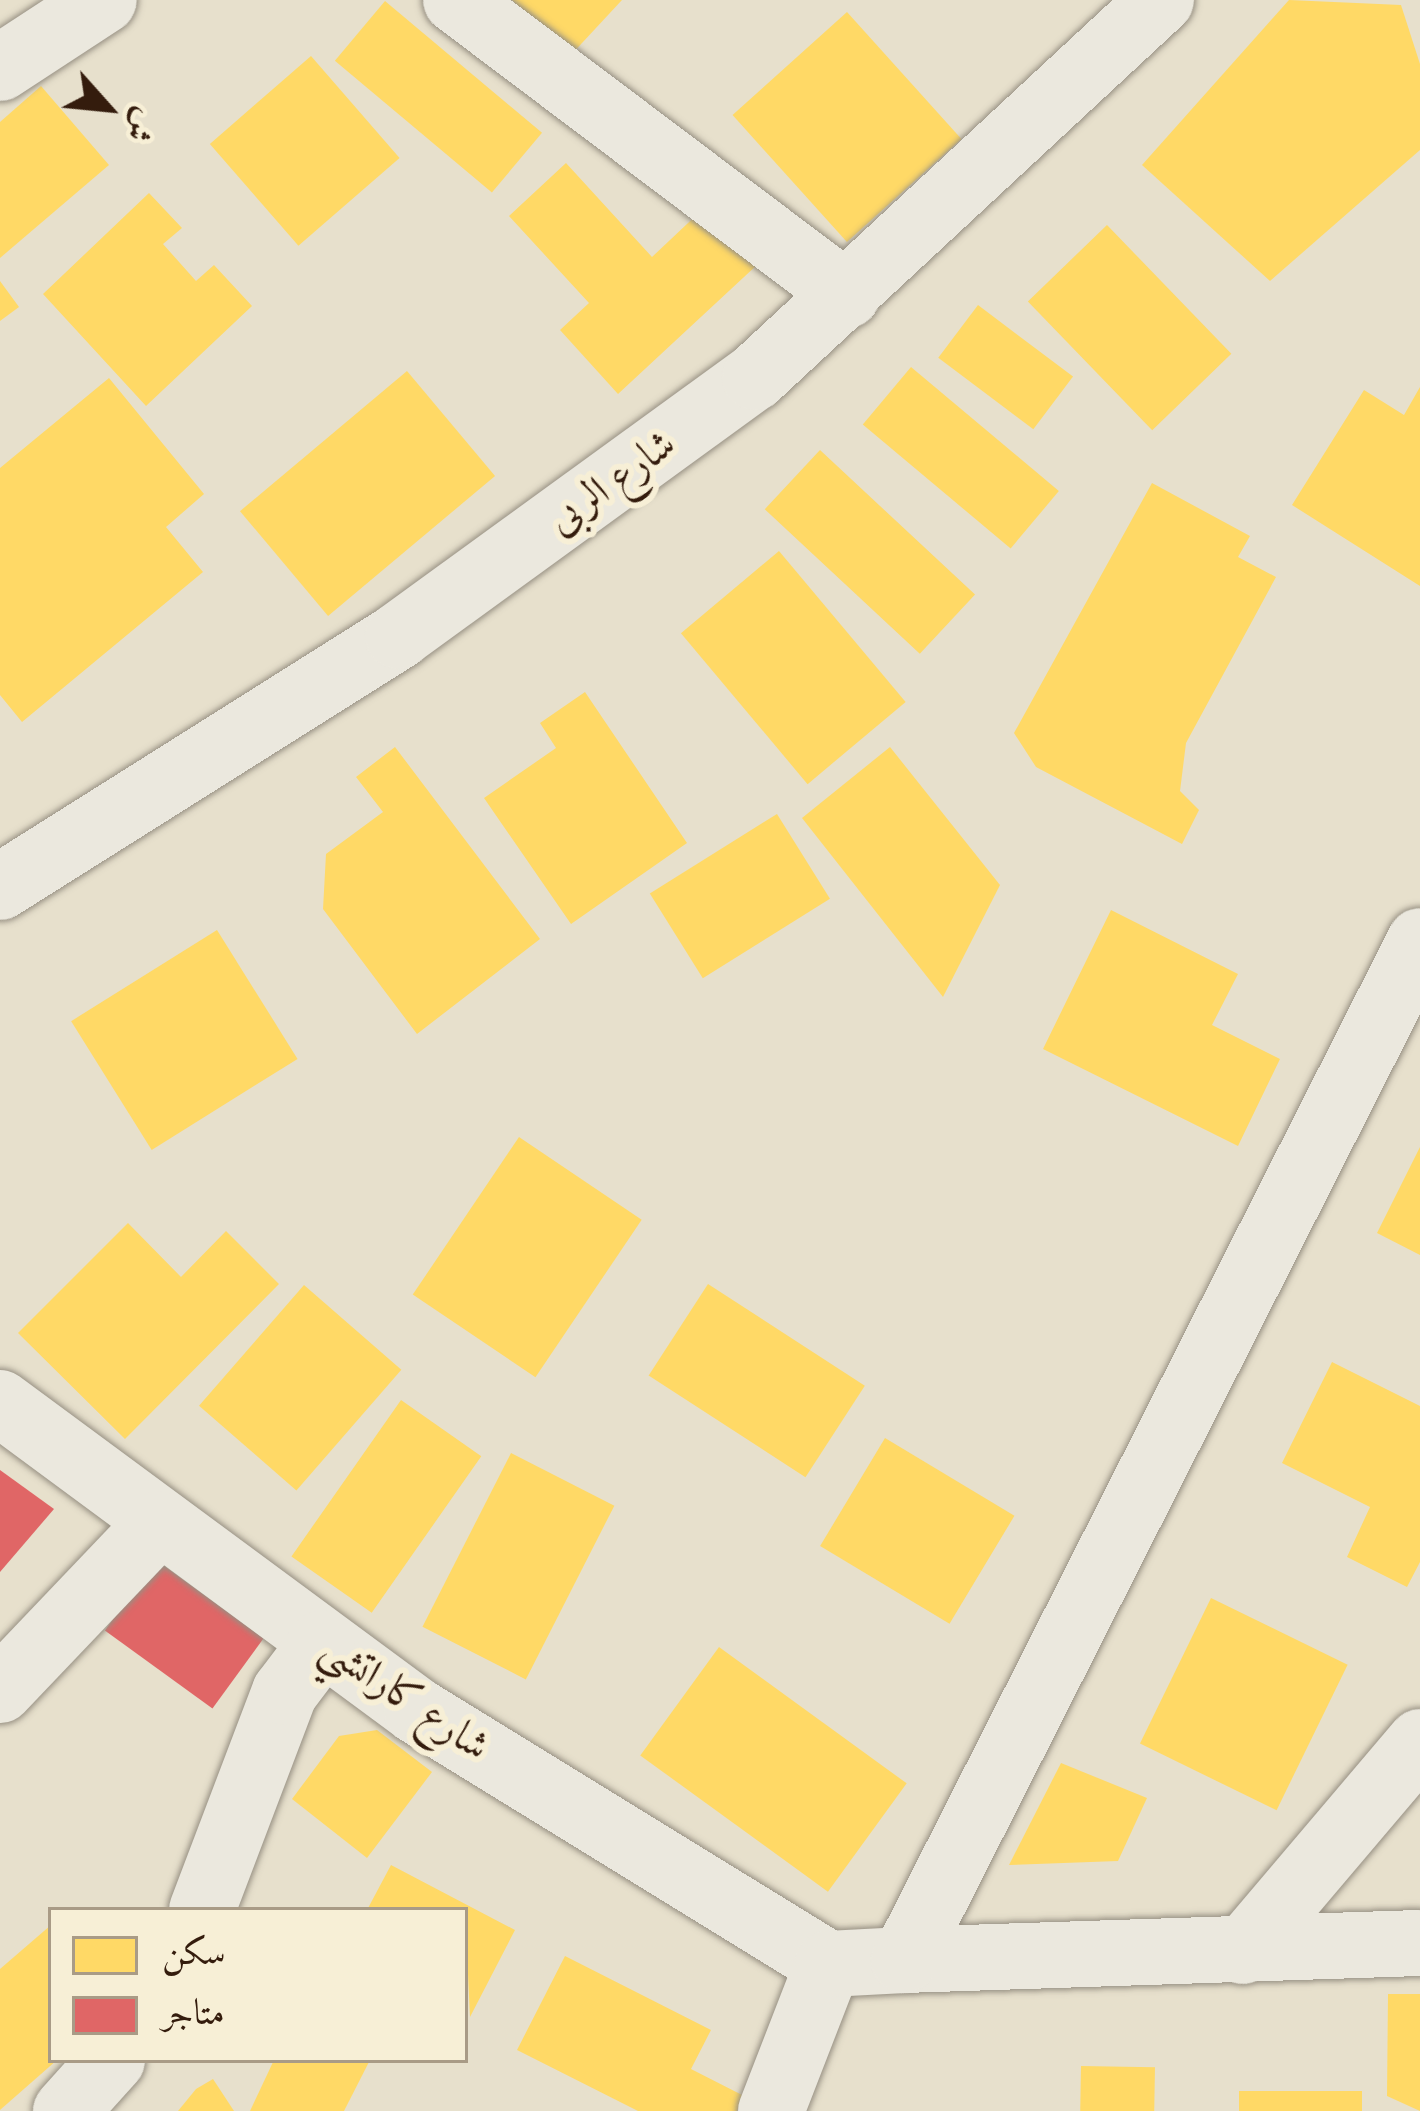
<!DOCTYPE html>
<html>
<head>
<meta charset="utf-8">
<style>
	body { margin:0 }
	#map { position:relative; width:1420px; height:2111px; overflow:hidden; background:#e7e0cc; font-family:"IM FELL DW Pica",Amiri,serif }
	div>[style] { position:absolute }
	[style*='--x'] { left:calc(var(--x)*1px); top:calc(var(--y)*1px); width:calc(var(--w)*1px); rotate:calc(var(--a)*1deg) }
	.homes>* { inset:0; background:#ffd966; transform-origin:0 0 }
	.shops>* { inset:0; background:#e06666; transform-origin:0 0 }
	.roads { filter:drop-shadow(0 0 3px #979083) drop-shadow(0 0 3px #979083) }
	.street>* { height:66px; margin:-33px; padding:0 33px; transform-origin:33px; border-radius:33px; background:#ebe8de }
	span { translate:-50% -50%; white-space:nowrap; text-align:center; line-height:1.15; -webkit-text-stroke:12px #f7efd6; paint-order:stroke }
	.street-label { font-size:42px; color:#341c0d }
	.legend { position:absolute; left:48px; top:1907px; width:420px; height:156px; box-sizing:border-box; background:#f7efd6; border:3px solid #a99b86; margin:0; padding:15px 21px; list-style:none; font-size:36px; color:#341c0d }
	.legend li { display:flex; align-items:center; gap:24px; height:60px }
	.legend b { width:60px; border:3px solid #a99b86 }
	.north { position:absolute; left:48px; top:48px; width:120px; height:120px; -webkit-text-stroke:9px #f7efd6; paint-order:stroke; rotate:117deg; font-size:33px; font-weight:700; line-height:48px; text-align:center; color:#341c0d }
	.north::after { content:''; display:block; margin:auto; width:42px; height:54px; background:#341c0d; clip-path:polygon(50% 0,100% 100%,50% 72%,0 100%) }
</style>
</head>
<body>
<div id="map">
	<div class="homes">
		<i style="clip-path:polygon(512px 0,622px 0,569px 57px)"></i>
		<i style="clip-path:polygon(1289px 0,1401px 5px,1420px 64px,1420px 150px,1270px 281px,1142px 165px)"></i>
		<i style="left:385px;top:1px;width:205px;height:78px;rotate:40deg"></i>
		<i style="left:847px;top:12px;width:171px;height:154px;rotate:48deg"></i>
		<i style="left:311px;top:56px;width:135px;height:134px;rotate:49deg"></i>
		<i style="clip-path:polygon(41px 86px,109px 165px,0 258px,0 122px)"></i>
		<i style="clip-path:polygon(566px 163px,652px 257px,705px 207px,758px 264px,618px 394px,560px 330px,589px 303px,509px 216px)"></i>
		<i style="clip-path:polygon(149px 193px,182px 228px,163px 244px,196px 281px,214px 265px,252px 306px,146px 406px,43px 294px)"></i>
		<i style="left:1107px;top:225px;width:179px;height:110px;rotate:46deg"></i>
		<i style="clip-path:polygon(0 281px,19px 307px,0 321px)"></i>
		<i style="left:978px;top:305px;width:119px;height:66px;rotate:37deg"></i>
		<i style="left:911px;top:367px;width:193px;height:75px;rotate:40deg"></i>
		<i style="left:407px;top:371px;width:137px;height:218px;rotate:50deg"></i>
		<i style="clip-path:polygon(109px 378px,204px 494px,166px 527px,203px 572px,22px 722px,0 695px,0 468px)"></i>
		<i style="clip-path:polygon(1420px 387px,1420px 586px,1292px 505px,1364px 390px,1404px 415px)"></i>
		<i style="left:820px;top:450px;width:212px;height:81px;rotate:43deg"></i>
		<i style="clip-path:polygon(1152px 483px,1250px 536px,1238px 557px,1276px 577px,1186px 743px,1180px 791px,1199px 810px,1182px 844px,1036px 767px,1014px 733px)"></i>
		<i style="left:779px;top:551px;width:197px;height:128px;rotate:50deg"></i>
		<i style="clip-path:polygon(585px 692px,687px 843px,571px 924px,484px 798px,556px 748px,540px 723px)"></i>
		<i style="clip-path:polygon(395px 747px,540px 939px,417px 1034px,323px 909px,326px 854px,383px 812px,356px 777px)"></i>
		<i style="clip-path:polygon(890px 747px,1000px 885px,943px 997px,802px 818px)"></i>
		<i style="left:777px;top:814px;width:100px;height:150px;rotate:58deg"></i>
		<i style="clip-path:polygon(1111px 910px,1238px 974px,1212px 1025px,1280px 1059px,1238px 1146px,1043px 1049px)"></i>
		<i style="left:217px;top:930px;width:152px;height:172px;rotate:58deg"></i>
		<i style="left:519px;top:1137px;width:148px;height:190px;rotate:34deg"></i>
		<i style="clip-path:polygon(1420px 1147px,1420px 1255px,1377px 1233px)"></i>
		<i style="clip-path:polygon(128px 1223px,181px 1277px,226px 1231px,279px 1284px,125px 1439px,18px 1333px)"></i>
		<i style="left:708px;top:1284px;width:187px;height:109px;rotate:33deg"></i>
		<i style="left:304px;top:1285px;width:129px;height:160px;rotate:41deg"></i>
		<i style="clip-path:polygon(1332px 1362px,1420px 1406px,1420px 1562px,1407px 1587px,1347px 1557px,1370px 1507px,1282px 1463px)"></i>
		<i style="left:401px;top:1400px;width:98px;height:191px;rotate:35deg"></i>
		<i style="left:885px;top:1438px;width:151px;height:126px;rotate:31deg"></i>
		<i style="left:511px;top:1453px;width:116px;height:195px;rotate:27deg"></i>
		<i style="left:1211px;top:1598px;width:152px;height:162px;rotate:26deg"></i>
		<i style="left:719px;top:1647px;width:232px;height:134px;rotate:36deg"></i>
		<i style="clip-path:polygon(377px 1730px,432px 1772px,367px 1858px,292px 1799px,339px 1736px)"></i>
		<i style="clip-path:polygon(1061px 1763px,1147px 1798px,1118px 1861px,1009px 1865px)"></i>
		<i style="clip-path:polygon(391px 1865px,515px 1930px,470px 2017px,465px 1910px,367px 1910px)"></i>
		<i style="clip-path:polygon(51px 1925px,57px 2060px,0 2110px,0 1969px)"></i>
		<i style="clip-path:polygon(565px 1956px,711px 2030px,691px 2069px,744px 2096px,737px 2111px,638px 2111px,517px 2050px)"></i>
		<i style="clip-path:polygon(1388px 1994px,1420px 1994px,1420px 2111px,1387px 2096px)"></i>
		<i style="clip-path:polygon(274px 2060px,370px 2060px,344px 2111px,250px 2111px)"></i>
		<i style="left:1081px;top:2066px;width:74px;height:45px;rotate:1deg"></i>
		<i style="clip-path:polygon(213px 2079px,234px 2111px,178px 2111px,196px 2089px)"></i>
		<i style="left:1239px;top:2091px;width:123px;height:20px"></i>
	</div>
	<div class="shops">
		<i style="clip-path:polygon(0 1470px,54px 1509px,0 1572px)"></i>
		<i style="left:156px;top:1560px;width:133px;height:87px;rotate:36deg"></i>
	</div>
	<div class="roads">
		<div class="street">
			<i style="--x:456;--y:0;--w:490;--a:37"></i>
			<i style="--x:0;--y:68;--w:124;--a:-33.2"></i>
			<i style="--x:0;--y:887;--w:471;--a:-32.2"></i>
			<i style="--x:398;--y:636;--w:441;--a:-36"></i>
			<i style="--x:755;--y:377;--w:554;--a:-42.88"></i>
			<i style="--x:0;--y:1403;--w:518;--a:36.45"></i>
			<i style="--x:417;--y:1711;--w:483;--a:31.6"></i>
			<i style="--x:0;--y:1690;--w:229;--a:-46.4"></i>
			<i style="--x:202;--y:1910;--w:233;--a:-69.2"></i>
			<i style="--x:285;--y:1692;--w:61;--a:-52.9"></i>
			<i style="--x:1243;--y:1951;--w:274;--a:-49.7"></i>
			<i style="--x:904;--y:1960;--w:516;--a:-1.89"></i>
			<i style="--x:66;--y:2111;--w:69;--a:-48"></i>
			<i style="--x:771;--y:2111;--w:158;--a:-68.8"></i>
			<i style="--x:828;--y:1964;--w:76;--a:-3"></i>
			<i style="--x:904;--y:1960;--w:1142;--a:-63.14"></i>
		</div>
	</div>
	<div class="street-label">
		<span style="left:612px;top:483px;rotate:-36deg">شارع الربى</span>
		<span style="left:405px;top:1698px;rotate:34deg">شارع كاراتشي</span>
	</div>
	<ul class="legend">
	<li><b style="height:33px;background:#ffd966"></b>سكن</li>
	<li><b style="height:33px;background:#e06666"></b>متاجر</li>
	</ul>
	<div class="north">ش</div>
</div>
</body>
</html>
